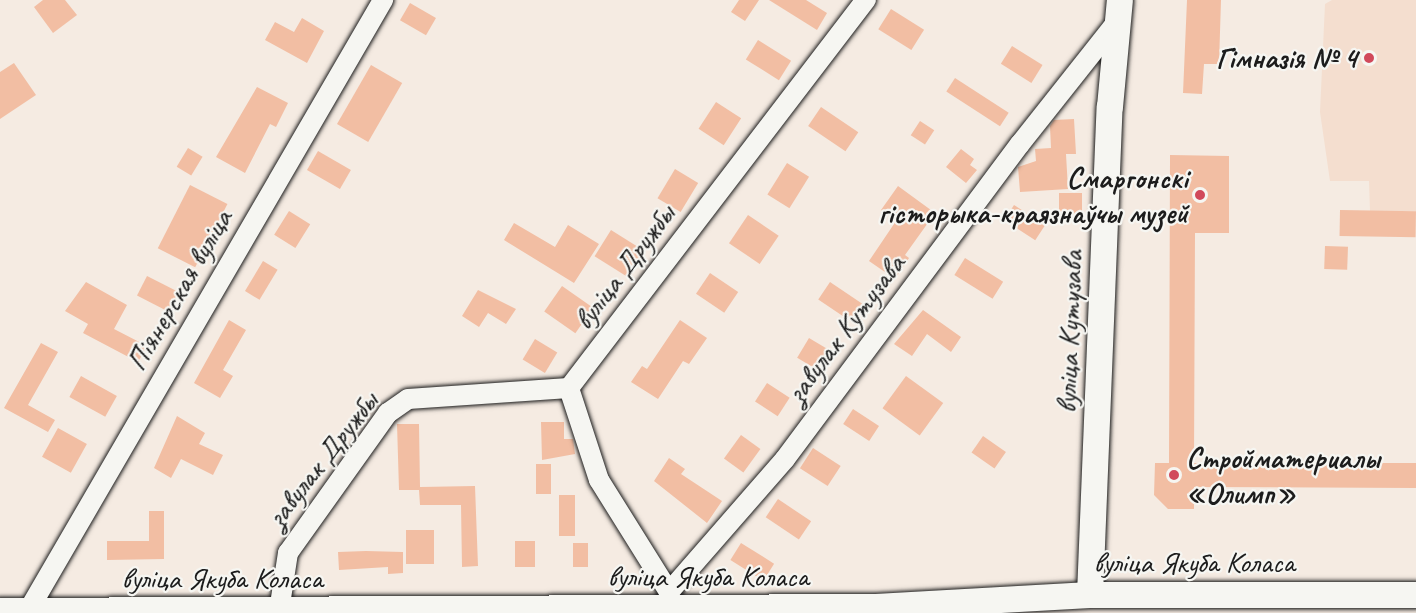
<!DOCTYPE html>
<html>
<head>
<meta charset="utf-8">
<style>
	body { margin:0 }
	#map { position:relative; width:1416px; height:613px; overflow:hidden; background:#f5ebe2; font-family:Caveat,sans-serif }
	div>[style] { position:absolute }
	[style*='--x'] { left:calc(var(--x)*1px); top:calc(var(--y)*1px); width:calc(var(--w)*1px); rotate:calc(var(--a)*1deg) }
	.built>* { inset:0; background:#f4decf }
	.building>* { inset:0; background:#f2bea3; transform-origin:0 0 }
	.roads { filter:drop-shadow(0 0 2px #1c1c1c) drop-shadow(0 0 2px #1c1c1c) }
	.minor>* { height:20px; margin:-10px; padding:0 10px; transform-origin:10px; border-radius:10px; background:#f6f6f2 }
	.major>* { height:26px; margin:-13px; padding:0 13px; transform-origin:13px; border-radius:13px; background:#f6f6f2 }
	.dots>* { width:16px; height:16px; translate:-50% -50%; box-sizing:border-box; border:3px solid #f6f6f2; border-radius:50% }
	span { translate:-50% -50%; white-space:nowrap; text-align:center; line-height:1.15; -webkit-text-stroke:4.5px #f6f6f2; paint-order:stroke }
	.poi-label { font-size:30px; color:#1c1c1c; font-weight:700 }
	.right { translate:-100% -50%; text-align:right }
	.left { translate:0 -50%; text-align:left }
	.street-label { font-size:30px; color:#1c1c1c }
</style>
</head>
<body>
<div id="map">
	<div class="built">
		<i style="clip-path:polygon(1332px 0,1416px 0,1416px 211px,1370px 211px,1369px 181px,1330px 181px,1320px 112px,1325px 4px)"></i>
	</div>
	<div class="building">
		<i style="clip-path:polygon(43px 0,65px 0,77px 15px,53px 33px,34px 7px)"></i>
		<i style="clip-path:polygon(739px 0,759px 0,745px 21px,731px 12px)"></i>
		<i style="clip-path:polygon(769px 0,806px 0,827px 13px,817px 30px)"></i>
		<i style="clip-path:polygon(1187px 0,1221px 0,1219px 64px,1204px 64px,1202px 94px,1183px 93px)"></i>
		<i style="left:410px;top:3px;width:30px;height:20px;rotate:30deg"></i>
		<i style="left:891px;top:9px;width:39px;height:24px;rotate:32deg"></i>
		<i style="clip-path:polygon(302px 18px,324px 31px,307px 63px,265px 40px,275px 22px,294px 32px)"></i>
		<i style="left:758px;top:40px;width:39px;height:23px;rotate:32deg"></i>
		<i style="left:1012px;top:46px;width:36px;height:21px;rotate:32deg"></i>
		<i style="clip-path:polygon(14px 63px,36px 95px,0 119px,0 72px)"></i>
		<i style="left:371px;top:65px;width:36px;height:68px;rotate:30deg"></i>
		<i style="left:955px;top:78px;width:64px;height:16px;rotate:33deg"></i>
		<i style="clip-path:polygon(257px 87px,288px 103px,276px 127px,270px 124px,245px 173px,216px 157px)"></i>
		<i style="left:716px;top:102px;width:30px;height:32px;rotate:33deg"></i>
		<i style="left:821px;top:107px;width:45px;height:23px;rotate:34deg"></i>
		<i style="clip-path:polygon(1074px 119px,1076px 154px,1066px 154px,1068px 189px,1020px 192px,1018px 167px,1036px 161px,1035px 149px,1051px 148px,1050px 126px,1054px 120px)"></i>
		<i style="left:920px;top:121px;width:17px;height:17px;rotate:33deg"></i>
		<i style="left:188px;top:148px;width:17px;height:22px;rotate:31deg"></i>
		<i style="clip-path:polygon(961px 149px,974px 159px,970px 165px,977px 170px,966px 183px,946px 167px)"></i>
		<i style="left:318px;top:151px;width:38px;height:22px;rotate:30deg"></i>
		<i style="clip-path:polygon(1170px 155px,1229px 156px,1229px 233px,1195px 233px,1194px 463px,1416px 463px,1416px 488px,1194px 487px,1194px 509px,1168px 509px,1154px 495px,1155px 463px,1169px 463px)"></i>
		<i style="left:787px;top:163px;width:26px;height:37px;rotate:32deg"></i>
		<i style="left:675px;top:169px;width:27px;height:34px;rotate:31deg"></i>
		<i style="left:190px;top:185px;width:42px;height:71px;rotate:27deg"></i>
		<i style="clip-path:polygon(898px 186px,935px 213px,905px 255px,909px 258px,895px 279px,869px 261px,896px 221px,881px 210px)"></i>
		<i style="left:1059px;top:193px;width:23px;height:23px"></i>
		<i style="left:1014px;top:205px;width:37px;height:18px;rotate:33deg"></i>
		<i style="left:1340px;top:210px;width:76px;height:26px;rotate:1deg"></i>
		<i style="left:289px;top:211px;width:25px;height:28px;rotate:32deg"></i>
		<i style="left:748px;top:215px;width:37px;height:34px;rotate:34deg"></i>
		<i style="clip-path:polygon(514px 223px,555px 247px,568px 225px,599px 244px,574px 283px,504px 240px)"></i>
		<i style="left:611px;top:230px;width:39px;height:31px;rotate:32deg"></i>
		<i style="left:1325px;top:246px;width:23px;height:23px;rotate:2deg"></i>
		<i style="left:965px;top:258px;width:45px;height:20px;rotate:32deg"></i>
		<i style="left:263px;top:261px;width:17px;height:35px;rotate:31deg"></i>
		<i style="left:710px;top:273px;width:34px;height:25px;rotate:34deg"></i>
		<i style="left:147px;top:276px;width:36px;height:22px;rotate:27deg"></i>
		<i style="clip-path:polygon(86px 282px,127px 305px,114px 329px,147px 346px,138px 362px,83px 333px,88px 324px,65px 311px)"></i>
		<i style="left:830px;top:282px;width:47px;height:21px;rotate:34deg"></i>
		<i style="left:562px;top:286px;width:38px;height:31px;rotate:35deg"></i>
		<i style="clip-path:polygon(478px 290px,516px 309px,506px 324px,488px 313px,479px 327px,462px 316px)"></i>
		<i style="clip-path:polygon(923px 310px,961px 337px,951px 352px,927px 334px,912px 356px,894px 344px)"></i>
		<i style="clip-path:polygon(229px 320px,246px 330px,223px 370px,233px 376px,220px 398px,194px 383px)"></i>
		<i style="clip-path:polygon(680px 320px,707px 338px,689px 364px,683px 361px,658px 399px,631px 382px,642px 366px,647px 369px)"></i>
		<i style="left:809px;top:338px;width:23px;height:23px;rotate:31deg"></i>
		<i style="left:535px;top:339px;width:26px;height:24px;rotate:31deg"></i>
		<i style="clip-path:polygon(41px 343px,58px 352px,28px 405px,55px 420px,48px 432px,4px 408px)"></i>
		<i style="left:81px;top:376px;width:41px;height:24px;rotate:29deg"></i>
		<i style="left:906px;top:376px;width:46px;height:40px;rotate:36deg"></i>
		<i style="left:767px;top:383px;width:27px;height:22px;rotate:33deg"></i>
		<i style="left:853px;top:409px;width:31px;height:18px;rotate:33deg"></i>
		<i style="clip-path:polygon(177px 416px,205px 433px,199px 444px,223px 455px,213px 475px,181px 459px,171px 478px,154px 468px)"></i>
		<i style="clip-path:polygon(541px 422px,564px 422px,564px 439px,573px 439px,575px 454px,542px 460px)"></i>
		<i style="clip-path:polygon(397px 424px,419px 424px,420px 487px,475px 486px,478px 566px,462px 567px,461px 505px,420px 505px,419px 490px,399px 490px)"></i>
		<i style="left:58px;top:428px;width:33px;height:33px;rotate:29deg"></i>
		<i style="left:741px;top:435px;width:24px;height:29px;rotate:36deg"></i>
		<i style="left:983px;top:436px;width:28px;height:20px;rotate:35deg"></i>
		<i style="left:813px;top:448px;width:33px;height:24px;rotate:33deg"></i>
		<i style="clip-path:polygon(669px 458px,685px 469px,681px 474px,722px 501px,707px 523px,654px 481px)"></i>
		<i style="left:536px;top:464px;width:15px;height:30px"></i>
		<i style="left:559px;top:495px;width:16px;height:41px"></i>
		<i style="left:778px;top:499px;width:40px;height:22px;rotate:34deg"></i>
		<i style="clip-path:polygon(149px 511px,164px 511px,164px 559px,107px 560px,107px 541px,149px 541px)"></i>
		<i style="left:434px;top:530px;width:34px;height:28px;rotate:90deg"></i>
		<i style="left:535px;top:541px;width:26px;height:20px;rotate:90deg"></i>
		<i style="left:573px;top:543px;width:15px;height:24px"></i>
		<i style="left:741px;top:543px;width:39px;height:20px;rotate:32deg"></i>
		<i style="clip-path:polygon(366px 551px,403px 552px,403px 573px,388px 574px,388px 567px,339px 570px,338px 552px)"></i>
	</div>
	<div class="roads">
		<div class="minor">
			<i style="--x:669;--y:592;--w:132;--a:-122"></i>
			<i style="--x:599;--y:480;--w:97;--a:-108.1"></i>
			<i style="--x:569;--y:388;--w:489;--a:-52.6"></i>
			<i style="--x:670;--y:609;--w:17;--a:-93"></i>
			<i style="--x:669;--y:592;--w:176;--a:-48.9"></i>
			<i style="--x:785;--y:459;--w:393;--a:-53.3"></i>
			<i style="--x:1020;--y:144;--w:154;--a:-51.6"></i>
			<i style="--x:28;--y:611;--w:707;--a:-59.84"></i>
			<i style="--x:279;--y:611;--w:59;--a:-81.2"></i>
			<i style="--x:288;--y:553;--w:172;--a:-54.5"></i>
			<i style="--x:388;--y:413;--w:24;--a:-35"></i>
			<i style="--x:408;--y:399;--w:161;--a:-3.9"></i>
		</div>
		<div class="major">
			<i style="--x:1090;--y:595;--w:488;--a:-87.7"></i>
			<i style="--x:1110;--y:107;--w:107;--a:-84.7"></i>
			<i style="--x:0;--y:611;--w:876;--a:-0.26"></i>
			<i style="--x:876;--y:607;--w:214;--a:-3.2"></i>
			<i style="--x:1090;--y:595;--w:326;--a:0"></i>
		</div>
	</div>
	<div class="dots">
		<i style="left:1369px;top:58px;background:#d1495b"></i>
		<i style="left:1200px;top:195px;background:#d1495b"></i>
		<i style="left:1174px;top:475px;background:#d1495b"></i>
	</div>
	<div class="poi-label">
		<span class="right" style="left:1357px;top:58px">Гімназія № 4</span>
		<span class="right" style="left:1188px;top:195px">Смаргонскі<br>гісторыка-краязнаўчы музей</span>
		<span class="left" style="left:1186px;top:475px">Стройматериалы<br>«Олимп»</span>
	</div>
	<div class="street-label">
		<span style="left:624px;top:267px;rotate:-53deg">вуліца Дружбы</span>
		<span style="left:179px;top:290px;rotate:-60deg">Піянерская вуліца</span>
		<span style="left:845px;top:328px;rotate:-53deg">завулак Кутузава</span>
		<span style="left:1069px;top:332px;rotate:-88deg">вуліца Кутузава</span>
		<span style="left:322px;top:459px;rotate:-52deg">завулак Дружбы</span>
		<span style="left:1194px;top:562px">вуліца Якуба Коласа</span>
		<span style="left:708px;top:576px">вуліца Якуба Коласа</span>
		<span style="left:222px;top:578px">вуліца Якуба Коласа</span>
	</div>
</div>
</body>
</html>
